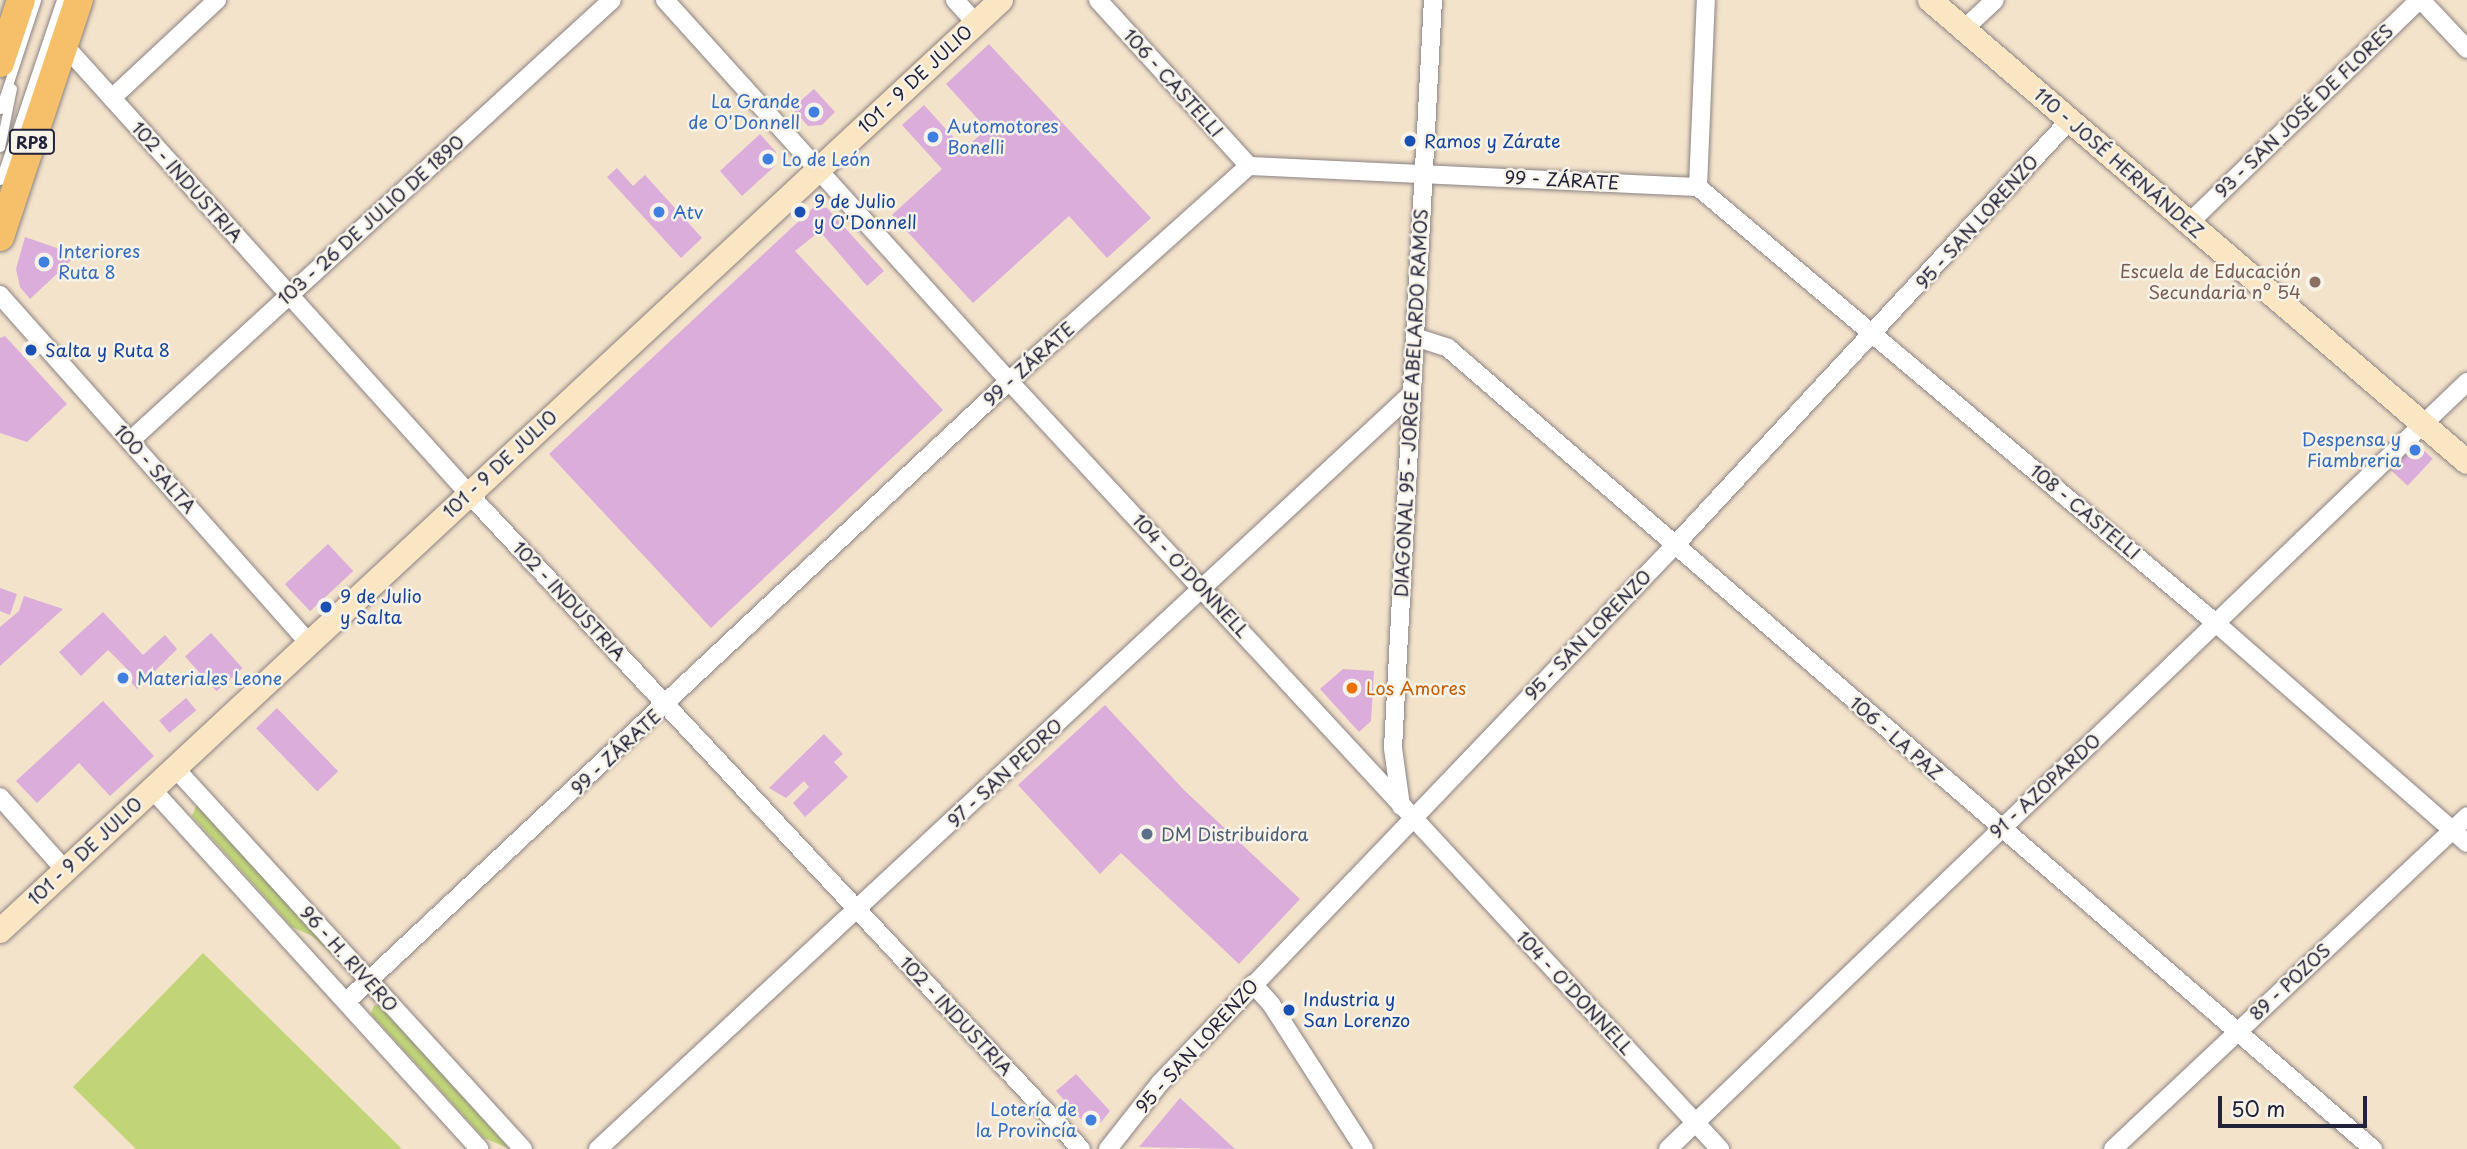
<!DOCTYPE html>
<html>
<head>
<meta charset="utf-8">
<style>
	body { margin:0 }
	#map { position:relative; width:2467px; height:1149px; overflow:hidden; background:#f4e3cb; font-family:"Playpen Sans",sans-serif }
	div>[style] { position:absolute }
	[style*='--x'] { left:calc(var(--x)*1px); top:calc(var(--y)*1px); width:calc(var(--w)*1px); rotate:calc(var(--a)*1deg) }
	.green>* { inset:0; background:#c1d578 }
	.building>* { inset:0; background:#daaddb; transform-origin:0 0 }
	.roads { filter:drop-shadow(0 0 2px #8b8283) drop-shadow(0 0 2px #8b8283) }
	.lane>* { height:9px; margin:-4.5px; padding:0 4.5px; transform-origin:4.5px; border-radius:4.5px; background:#fff }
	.street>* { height:18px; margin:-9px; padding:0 9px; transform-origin:9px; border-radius:9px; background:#fff }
	.secondary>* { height:24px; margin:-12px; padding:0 12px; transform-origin:12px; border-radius:12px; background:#fbe6c4 }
	.primary>* { height:28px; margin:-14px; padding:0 14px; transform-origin:14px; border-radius:14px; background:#f6c06b }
	.dots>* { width:19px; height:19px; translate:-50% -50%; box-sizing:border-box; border:4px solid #f7f3e8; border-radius:50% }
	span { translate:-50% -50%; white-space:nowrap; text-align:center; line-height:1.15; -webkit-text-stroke:5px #f7f3e8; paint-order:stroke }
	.shield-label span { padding:2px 5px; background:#f7f3e8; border:2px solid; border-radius:5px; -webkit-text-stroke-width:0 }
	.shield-label { font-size:16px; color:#22223b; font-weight:700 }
	.street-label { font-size:18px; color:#22223b }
	.shop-label { font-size:18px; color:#366cbe }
	.right { translate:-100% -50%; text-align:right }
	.left { translate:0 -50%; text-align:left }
	.transit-label { font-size:18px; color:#164399 }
	.education-label { font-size:18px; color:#785e54 }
	.food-label { font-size:18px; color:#c56008 }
	.service-label { font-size:18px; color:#4e5e75 }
	.scale { position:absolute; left:2218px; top:1096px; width:149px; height:32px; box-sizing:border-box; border:4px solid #22223b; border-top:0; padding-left:9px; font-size:21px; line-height:24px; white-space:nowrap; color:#22223b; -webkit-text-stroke:5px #f7f3e8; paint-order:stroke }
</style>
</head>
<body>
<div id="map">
	<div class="green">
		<i style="clip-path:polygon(196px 806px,201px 807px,343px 965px,312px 936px,292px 927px,192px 816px)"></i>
		<i style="clip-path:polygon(203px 953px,402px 1149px,136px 1149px,73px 1087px)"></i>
		<i style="clip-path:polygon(374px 1005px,380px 1006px,510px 1149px,484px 1138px,371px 1014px)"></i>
	</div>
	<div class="building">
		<i style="clip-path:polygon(989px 44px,1151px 218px,1107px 258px,1069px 216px,973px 303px,892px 215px,942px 169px,902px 125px,924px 105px,964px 149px,987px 129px,946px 84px)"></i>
		<i style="clip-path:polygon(814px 89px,835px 112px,822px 125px,808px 126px,792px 108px)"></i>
		<i style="clip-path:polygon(760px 134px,776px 152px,775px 166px,742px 196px,720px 171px)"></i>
		<i style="clip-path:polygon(617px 168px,633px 186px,645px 175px,702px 238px,681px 258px,607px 177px)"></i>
		<i style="clip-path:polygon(814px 207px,827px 208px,884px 271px,867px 286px,823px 235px,815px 235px,795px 251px,943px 410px,711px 628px,549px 454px)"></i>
		<i style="clip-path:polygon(25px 237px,77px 255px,30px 299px,20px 287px,16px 269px)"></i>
		<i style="clip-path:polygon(5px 336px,67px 404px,27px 442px,0 433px,0 338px)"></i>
		<i style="left:2416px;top:443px;width:23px;height:37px;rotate:43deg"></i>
		<i style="left:328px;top:544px;width:37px;height:59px;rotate:47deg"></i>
		<i style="clip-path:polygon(0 588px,17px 594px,10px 615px,0 611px)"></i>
		<i style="clip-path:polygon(24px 596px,63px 609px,0 666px,0 627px,19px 611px)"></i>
		<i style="clip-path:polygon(103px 612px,143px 655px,165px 635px,177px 649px,137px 689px,124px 674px,128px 670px,108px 650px,81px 676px,59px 652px)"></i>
		<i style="left:211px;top:633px;width:47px;height:35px;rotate:48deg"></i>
		<i style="clip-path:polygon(1343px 669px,1374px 671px,1371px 721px,1359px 732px,1320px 689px)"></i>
		<i style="left:186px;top:698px;width:16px;height:35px;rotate:50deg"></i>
		<i style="clip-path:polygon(103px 701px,154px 756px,110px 796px,79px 763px,37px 803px,16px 781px)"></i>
		<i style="clip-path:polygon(1105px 705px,1184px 790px,1300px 899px,1239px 964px,1121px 853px,1100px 874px,1018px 785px)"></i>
		<i style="left:277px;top:708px;width:88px;height:29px;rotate:46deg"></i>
		<i style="clip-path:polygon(824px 734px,843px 754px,834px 762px,848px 777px,805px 817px,793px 803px,809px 787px,804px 781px,786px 798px,769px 788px)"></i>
		<i style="clip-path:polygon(1076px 1074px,1110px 1111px,1098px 1126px,1089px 1128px,1056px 1091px)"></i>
		<i style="clip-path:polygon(1180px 1098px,1235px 1149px,1139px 1147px)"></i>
	</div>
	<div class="roads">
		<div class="lane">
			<i style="--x:0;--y:109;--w:115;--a:-71.7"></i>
			<i style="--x:0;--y:147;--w:60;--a:-78.5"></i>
			<i style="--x:0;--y:180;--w:190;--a:-71.3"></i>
		</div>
		<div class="street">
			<i style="--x:665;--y:0;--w:513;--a:47.92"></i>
			<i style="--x:1009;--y:381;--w:1047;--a:47.21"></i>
			<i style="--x:955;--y:0;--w:31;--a:48"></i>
			<i style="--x:1098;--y:0;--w:224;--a:47.7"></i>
			<i style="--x:2421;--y:0;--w:67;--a:46.8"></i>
			<i style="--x:1964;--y:29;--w:42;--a:-43.1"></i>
			<i style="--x:65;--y:46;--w:602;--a:47.96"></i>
			<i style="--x:468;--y:493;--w:898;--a:46.94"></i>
			<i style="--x:112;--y:98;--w:144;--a:-43"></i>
			<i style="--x:1698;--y:187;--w:680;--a:40.11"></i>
			<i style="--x:2218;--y:625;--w:331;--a:41.2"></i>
			<i style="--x:1698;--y:187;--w:187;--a:-87.6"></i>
			<i style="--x:2189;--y:223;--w:320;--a:-44.1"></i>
			<i style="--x:0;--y:295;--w:465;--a:48.4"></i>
			<i style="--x:1415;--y:337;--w:35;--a:18"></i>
			<i style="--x:1448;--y:348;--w:1224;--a:40.89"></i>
			<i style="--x:130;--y:441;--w:653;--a:-42.46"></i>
			<i style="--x:175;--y:768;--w:516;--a:47.59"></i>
			<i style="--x:151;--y:788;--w:488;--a:47.7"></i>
			<i style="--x:0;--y:797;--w:98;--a:48.3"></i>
			<i style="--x:1401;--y:806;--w:59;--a:-97.9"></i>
			<i style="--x:1393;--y:748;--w:749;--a:-86.94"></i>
			<i style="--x:1253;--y:984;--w:27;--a:48"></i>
			<i style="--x:1271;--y:1004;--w:172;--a:57.3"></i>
			<i style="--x:348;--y:1000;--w:906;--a:-43.12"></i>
			<i style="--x:1009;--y:381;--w:322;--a:-41.9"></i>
			<i style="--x:1249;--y:166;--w:449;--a:2.7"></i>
			<i style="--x:598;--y:1149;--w:1108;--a:-42.88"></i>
			<i style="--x:1108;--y:1149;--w:84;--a:-51.8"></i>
			<i style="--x:1160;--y:1083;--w:746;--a:-46.25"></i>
			<i style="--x:1676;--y:544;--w:577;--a:-47.11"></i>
			<i style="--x:1668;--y:1149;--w:1108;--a:-43.83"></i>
			<i style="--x:2113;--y:1149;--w:486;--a:-43.2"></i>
		</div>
		<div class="secondary">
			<i style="--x:1930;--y:0;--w:708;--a:40.71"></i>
			<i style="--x:0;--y:931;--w:1367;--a:-42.92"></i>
		</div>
		<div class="primary">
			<i style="--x:0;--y:63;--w:66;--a:-71.6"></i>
			<i style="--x:0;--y:237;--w:250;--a:-71.6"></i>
		</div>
	</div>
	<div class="dots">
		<i style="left:814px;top:112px;background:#3f7fe0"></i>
		<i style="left:933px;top:137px;background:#3f7fe0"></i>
		<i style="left:1410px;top:141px;background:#1a4fb4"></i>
		<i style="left:768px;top:159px;background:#3f7fe0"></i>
		<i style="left:659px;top:212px;background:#3f7fe0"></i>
		<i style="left:800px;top:212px;background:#1a4fb4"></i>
		<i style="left:44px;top:262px;background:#3f7fe0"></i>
		<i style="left:2315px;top:282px;background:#8d6e63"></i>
		<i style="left:31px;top:350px;background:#1a4fb4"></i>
		<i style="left:2415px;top:450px;background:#3f7fe0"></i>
		<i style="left:326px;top:607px;background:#1a4fb4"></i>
		<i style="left:123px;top:678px;background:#3f7fe0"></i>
		<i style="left:1352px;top:688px;background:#e8710a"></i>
		<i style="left:1147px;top:834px;background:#5c6f8a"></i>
		<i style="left:1289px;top:1010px;background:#1a4fb4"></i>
		<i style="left:1091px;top:1120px;background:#3f7fe0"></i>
	</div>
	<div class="shield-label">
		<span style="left:32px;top:142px">RP8</span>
	</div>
	<div class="street-label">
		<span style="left:915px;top:79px;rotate:-43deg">101 - 9 DE JULIO</span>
		<span style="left:1173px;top:83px;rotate:48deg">106 - CASTELLI</span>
		<span style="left:2304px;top:111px;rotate:-44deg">93 - SAN JOSÉ DE FLORES</span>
		<span style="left:2119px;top:163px;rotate:41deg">110 - JOSÉ HERNÁNDEZ</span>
		<span style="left:1562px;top:180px;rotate:3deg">99 - ZÁRATE</span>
		<span style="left:187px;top:182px;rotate:48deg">102 - INDUSTRIA</span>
		<span style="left:371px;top:220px;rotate:-42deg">103 - 26 DE JULIO DE 1890</span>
		<span style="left:1977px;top:222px;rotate:-48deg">95 - SAN LORENZO</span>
		<span style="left:1029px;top:364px;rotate:-42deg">99 - ZÁRATE</span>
		<span style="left:1411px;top:403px;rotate:-87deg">DIAGONAL 95 - JORGE ABELARDO RAMOS</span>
		<span style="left:500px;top:464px;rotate:-43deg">101 - 9 DE JULIO</span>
		<span style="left:155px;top:469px;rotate:48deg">100 - SALTA</span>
		<span style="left:2085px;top:512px;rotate:40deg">108 - CASTELLI</span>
		<span style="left:1191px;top:576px;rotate:47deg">104 - O'DONNELL</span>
		<span style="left:569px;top:601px;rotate:47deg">102 - INDUSTRIA</span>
		<span style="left:1588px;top:635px;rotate:-46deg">95 - SAN LORENZO</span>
		<span style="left:1896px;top:738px;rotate:41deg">106 - LA PAZ</span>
		<span style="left:616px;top:752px;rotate:-43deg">99 - ZÁRATE</span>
		<span style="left:1005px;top:773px;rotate:-43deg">97 - SAN PEDRO</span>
		<span style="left:2045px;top:786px;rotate:-43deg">91 - AZOPARDO</span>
		<span style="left:85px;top:851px;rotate:-43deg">101 - 9 DE JULIO</span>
		<span style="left:349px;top:959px;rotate:48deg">96 - H. RIVERO</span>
		<span style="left:2290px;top:982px;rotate:-43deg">89 - POZOS</span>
		<span style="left:1575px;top:993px;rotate:47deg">104 - O'DONNELL</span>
		<span style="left:956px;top:1016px;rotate:47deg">102 - INDUSTRIA</span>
		<span style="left:1197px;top:1046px;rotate:-48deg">95 - SAN LORENZO</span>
	</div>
	<div class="shop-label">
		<span class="right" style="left:800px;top:112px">La Grande<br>de O'Donnell</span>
		<span class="left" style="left:947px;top:137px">Automotores<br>Bonelli</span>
		<span class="left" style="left:782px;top:159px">Lo de León</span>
		<span class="left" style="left:673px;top:212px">Atv</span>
		<span class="left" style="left:58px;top:262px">Interiores<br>Ruta 8</span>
		<span class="right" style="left:2401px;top:450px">Despensa y<br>Fiambreria</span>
		<span class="left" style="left:137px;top:678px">Materiales Leone</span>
		<span class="right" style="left:1077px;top:1120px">Lotería de<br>la Provincía</span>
	</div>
	<div class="transit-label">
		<span class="left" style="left:1424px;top:141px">Ramos y Zárate</span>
		<span class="left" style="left:814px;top:212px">9 de Julio<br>y O'Donnell</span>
		<span class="left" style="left:45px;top:350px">Salta y Ruta 8</span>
		<span class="left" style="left:340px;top:607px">9 de Julio<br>y Salta</span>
		<span class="left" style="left:1303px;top:1010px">Industria y<br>San Lorenzo</span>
	</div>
	<div class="education-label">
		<span class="right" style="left:2301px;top:282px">Escuela de Educación<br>Secundaria nº 54</span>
	</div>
	<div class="food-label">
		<span class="left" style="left:1366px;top:688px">Los Amores</span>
	</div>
	<div class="service-label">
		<span class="left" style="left:1161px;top:834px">DM Distribuidora</span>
	</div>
	<div class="scale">50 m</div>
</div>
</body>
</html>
